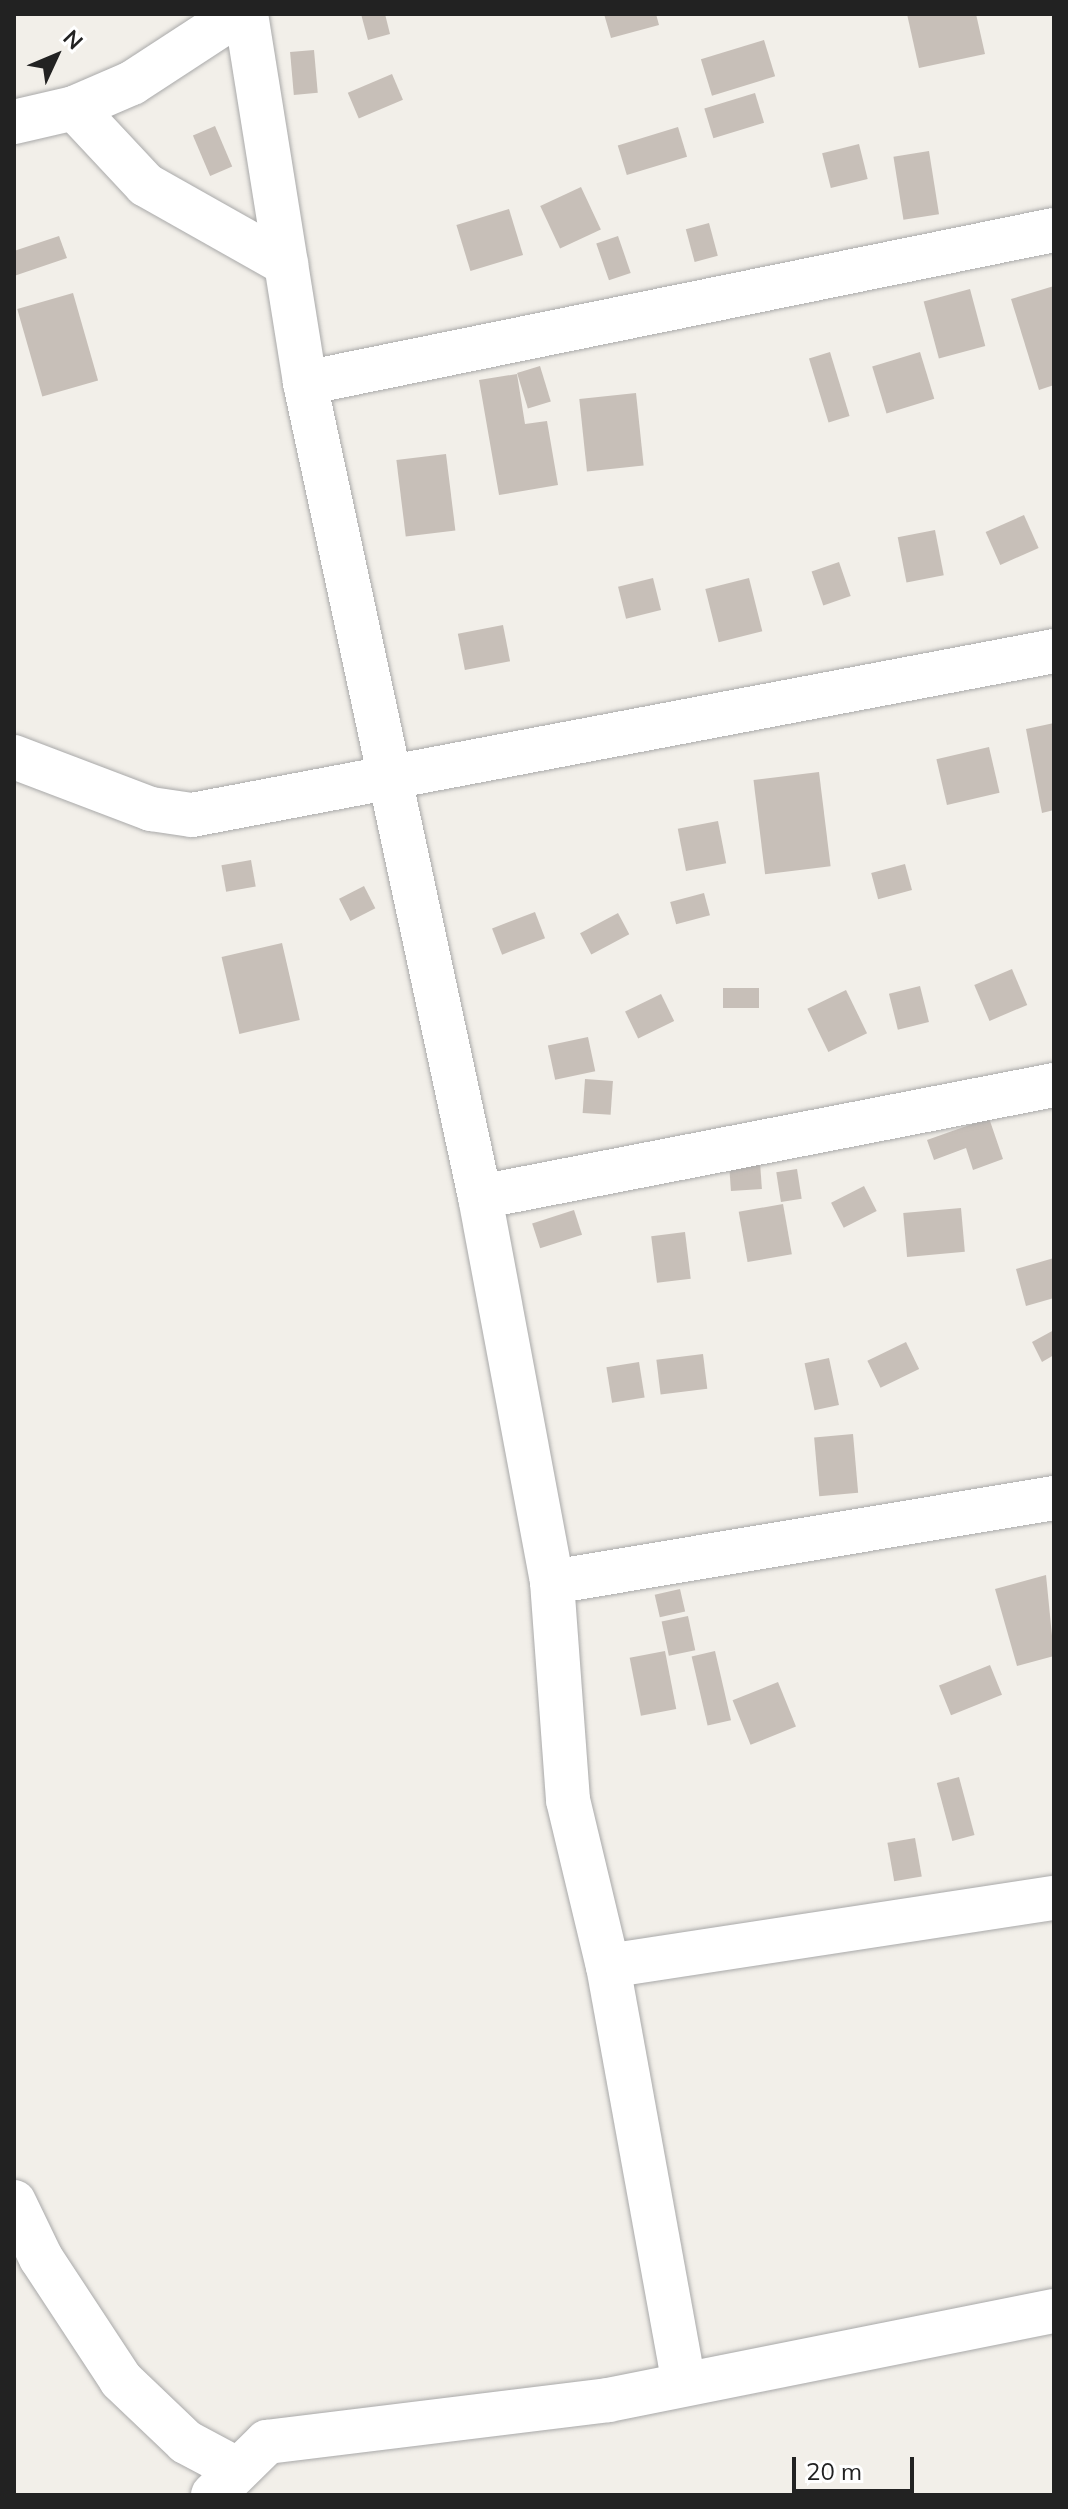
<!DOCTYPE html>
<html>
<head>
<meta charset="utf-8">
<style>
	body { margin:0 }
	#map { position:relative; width:1068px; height:2509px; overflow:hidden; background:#f2efe9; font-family:Mulish,sans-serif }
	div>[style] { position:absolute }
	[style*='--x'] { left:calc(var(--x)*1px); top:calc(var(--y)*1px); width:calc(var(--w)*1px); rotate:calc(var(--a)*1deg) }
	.building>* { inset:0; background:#c7bfb8; transform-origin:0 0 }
	.roads { filter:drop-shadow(0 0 2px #a9a9a9) drop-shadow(0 0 2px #a9a9a9) }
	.minor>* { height:44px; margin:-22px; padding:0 22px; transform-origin:22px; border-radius:22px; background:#fff }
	span { translate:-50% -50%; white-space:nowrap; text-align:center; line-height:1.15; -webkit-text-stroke:6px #fff; paint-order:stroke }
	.frame { position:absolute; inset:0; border:16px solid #222; pointer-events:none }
	.north { position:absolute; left:16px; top:16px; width:80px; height:80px; -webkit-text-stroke:6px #fff; paint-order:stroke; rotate:46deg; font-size:22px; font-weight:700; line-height:32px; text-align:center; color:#222 }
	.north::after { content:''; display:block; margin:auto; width:28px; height:36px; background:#222; clip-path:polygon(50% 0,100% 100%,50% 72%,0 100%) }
	.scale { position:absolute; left:792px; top:2457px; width:122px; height:36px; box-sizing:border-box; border:4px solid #222; border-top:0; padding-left:10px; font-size:24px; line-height:28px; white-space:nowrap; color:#222; -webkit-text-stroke:6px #fff; paint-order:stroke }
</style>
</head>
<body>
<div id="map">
	<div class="building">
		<i style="clip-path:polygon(361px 14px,385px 14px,390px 34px,368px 40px)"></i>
		<i style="clip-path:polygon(604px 14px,656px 14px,659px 25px,611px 38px)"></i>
		<i style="clip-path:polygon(907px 14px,976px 14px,985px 54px,919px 68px)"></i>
		<i style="left:764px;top:40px;width:38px;height:66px;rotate:73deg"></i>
		<i style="left:314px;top:50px;width:43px;height:24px;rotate:85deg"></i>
		<i style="left:392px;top:74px;width:28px;height:48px;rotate:67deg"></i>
		<i style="left:755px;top:93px;width:31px;height:53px;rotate:73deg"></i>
		<i style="left:215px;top:126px;width:44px;height:24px;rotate:67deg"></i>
		<i style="left:678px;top:127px;width:31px;height:63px;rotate:73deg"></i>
		<i style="left:859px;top:144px;width:36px;height:38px;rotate:76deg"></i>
		<i style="left:929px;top:151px;width:64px;height:36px;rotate:81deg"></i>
		<i style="left:581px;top:187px;width:47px;height:45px;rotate:65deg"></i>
		<i style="left:509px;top:209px;width:48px;height:55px;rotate:73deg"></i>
		<i style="left:709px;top:223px;width:34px;height:24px;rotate:75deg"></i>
		<i style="clip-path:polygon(59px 236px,67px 258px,14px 276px,14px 251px)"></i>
		<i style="left:618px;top:236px;width:39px;height:23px;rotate:71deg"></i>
		<i style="clip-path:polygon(1054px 286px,1054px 385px,1039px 390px,1011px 299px)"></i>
		<i style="left:970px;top:289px;width:59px;height:48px;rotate:75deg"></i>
		<i style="left:73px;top:293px;width:91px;height:58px;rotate:74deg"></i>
		<i style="left:830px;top:352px;width:67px;height:22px;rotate:73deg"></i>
		<i style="left:920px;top:352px;width:49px;height:50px;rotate:73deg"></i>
		<i style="left:540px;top:366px;width:37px;height:24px;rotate:73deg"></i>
		<i style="clip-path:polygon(517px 374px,525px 424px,547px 421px,558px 485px,499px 495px,479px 380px)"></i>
		<i style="left:636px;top:393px;width:73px;height:57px;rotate:84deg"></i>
		<i style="left:446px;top:454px;width:77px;height:50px;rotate:83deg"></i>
		<i style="left:1024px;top:515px;width:36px;height:42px;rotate:66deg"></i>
		<i style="left:935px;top:530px;width:46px;height:38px;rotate:79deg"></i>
		<i style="left:839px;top:562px;width:36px;height:29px;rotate:71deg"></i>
		<i style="left:653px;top:578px;width:33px;height:36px;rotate:76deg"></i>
		<i style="left:749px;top:578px;width:55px;height:45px;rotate:76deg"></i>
		<i style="left:503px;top:625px;width:37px;height:46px;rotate:79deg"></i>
		<i style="clip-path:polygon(1054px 723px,1054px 810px,1042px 813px,1026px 729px)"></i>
		<i style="left:989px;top:747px;width:47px;height:54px;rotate:77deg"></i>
		<i style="left:819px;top:772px;width:95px;height:66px;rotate:83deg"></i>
		<i style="left:718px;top:821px;width:43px;height:41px;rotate:79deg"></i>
		<i style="left:251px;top:860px;width:27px;height:30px;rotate:80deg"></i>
		<i style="left:905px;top:864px;width:27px;height:35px;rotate:75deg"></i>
		<i style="left:364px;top:886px;width:25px;height:28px;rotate:63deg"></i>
		<i style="left:704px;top:893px;width:23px;height:35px;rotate:75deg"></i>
		<i style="left:535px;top:912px;width:28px;height:46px;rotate:69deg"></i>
		<i style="left:618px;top:913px;width:24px;height:43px;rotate:62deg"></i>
		<i style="left:282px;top:943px;width:79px;height:62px;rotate:77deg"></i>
		<i style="left:1012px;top:969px;width:39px;height:41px;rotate:67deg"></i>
		<i style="left:920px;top:986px;width:37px;height:32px;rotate:76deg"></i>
		<i style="left:723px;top:988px;width:36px;height:20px"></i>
		<i style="left:846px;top:990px;width:48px;height:43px;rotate:64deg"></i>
		<i style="left:661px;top:994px;width:30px;height:40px;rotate:64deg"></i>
		<i style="left:588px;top:1037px;width:35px;height:41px;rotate:78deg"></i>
		<i style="left:585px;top:1079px;width:28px;height:34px;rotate:4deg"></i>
		<i style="clip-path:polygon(989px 1118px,1003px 1159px,973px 1170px,966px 1148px,934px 1160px,927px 1140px)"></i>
		<i style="left:760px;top:1162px;width:27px;height:31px;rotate:86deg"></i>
		<i style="left:797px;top:1169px;width:30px;height:21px;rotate:81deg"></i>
		<i style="left:864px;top:1186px;width:28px;height:37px;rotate:63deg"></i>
		<i style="left:783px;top:1204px;width:51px;height:45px;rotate:80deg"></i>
		<i style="left:961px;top:1208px;width:44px;height:58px;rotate:85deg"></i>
		<i style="left:574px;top:1210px;width:26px;height:44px;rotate:72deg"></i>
		<i style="left:685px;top:1232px;width:47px;height:34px;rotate:83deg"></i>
		<i style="clip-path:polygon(1054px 1258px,1054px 1298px,1026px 1306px,1016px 1269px)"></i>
		<i style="clip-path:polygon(1054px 1330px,1054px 1355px,1042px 1362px,1032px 1342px)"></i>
		<i style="left:906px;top:1342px;width:30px;height:43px;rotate:64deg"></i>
		<i style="left:703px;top:1354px;width:35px;height:47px;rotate:83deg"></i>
		<i style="left:829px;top:1358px;width:48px;height:25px;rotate:78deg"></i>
		<i style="left:639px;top:1362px;width:36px;height:33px;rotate:81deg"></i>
		<i style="left:853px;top:1434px;width:59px;height:39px;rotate:85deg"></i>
		<i style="clip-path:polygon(1046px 1575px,1054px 1656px,1017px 1666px,995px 1589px)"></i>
		<i style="left:680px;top:1589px;width:23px;height:26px;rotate:77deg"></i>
		<i style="left:688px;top:1616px;width:35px;height:27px;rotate:78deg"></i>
		<i style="left:665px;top:1651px;width:59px;height:36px;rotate:79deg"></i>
		<i style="left:715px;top:1651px;width:71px;height:24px;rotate:77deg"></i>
		<i style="left:990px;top:1665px;width:32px;height:55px;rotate:68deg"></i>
		<i style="left:778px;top:1682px;width:48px;height:49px;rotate:68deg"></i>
		<i style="left:959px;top:1777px;width:60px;height:23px;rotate:75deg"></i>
		<i style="left:915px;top:1838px;width:39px;height:28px;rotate:80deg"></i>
	</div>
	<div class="roads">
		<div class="minor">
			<i style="--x:246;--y:14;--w:374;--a:80.9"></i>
			<i style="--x:305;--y:383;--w:833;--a:77.87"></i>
			<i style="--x:480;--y:1197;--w:392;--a:79.4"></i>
			<i style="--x:552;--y:1582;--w:219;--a:85.8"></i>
			<i style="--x:568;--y:1800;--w:171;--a:76.5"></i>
			<i style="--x:608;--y:1966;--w:421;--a:79.7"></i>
			<i style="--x:74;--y:108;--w:105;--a:46.9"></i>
			<i style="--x:146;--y:185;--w:161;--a:29.4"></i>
			<i style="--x:14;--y:122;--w:62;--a:-13.1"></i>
			<i style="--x:74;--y:108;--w:63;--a:-23.3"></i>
			<i style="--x:132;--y:83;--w:126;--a:-33.1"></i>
			<i style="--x:305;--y:383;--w:764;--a:-11.55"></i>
			<i style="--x:14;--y:757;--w:147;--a:20.8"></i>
			<i style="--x:151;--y:809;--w:41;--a:8.3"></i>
			<i style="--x:192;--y:815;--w:877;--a:-10.77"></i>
			<i style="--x:480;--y:1197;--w:585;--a:-11.04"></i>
			<i style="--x:552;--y:1582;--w:509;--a:-9.5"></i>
			<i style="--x:608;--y:1966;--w:451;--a:-8.7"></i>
			<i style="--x:14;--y:2202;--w:62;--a:64.3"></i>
			<i style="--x:41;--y:2258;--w:146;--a:56.7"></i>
			<i style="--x:121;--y:2380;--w:90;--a:43.6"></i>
			<i style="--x:186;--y:2442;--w:53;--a:28"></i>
			<i style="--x:213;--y:2495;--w:76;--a:-44.5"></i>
			<i style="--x:267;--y:2442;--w:344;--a:-7"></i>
			<i style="--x:608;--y:2400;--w:455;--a:-11.3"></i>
		</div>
	</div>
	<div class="frame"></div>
	<div class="north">N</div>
	<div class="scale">20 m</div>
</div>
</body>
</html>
